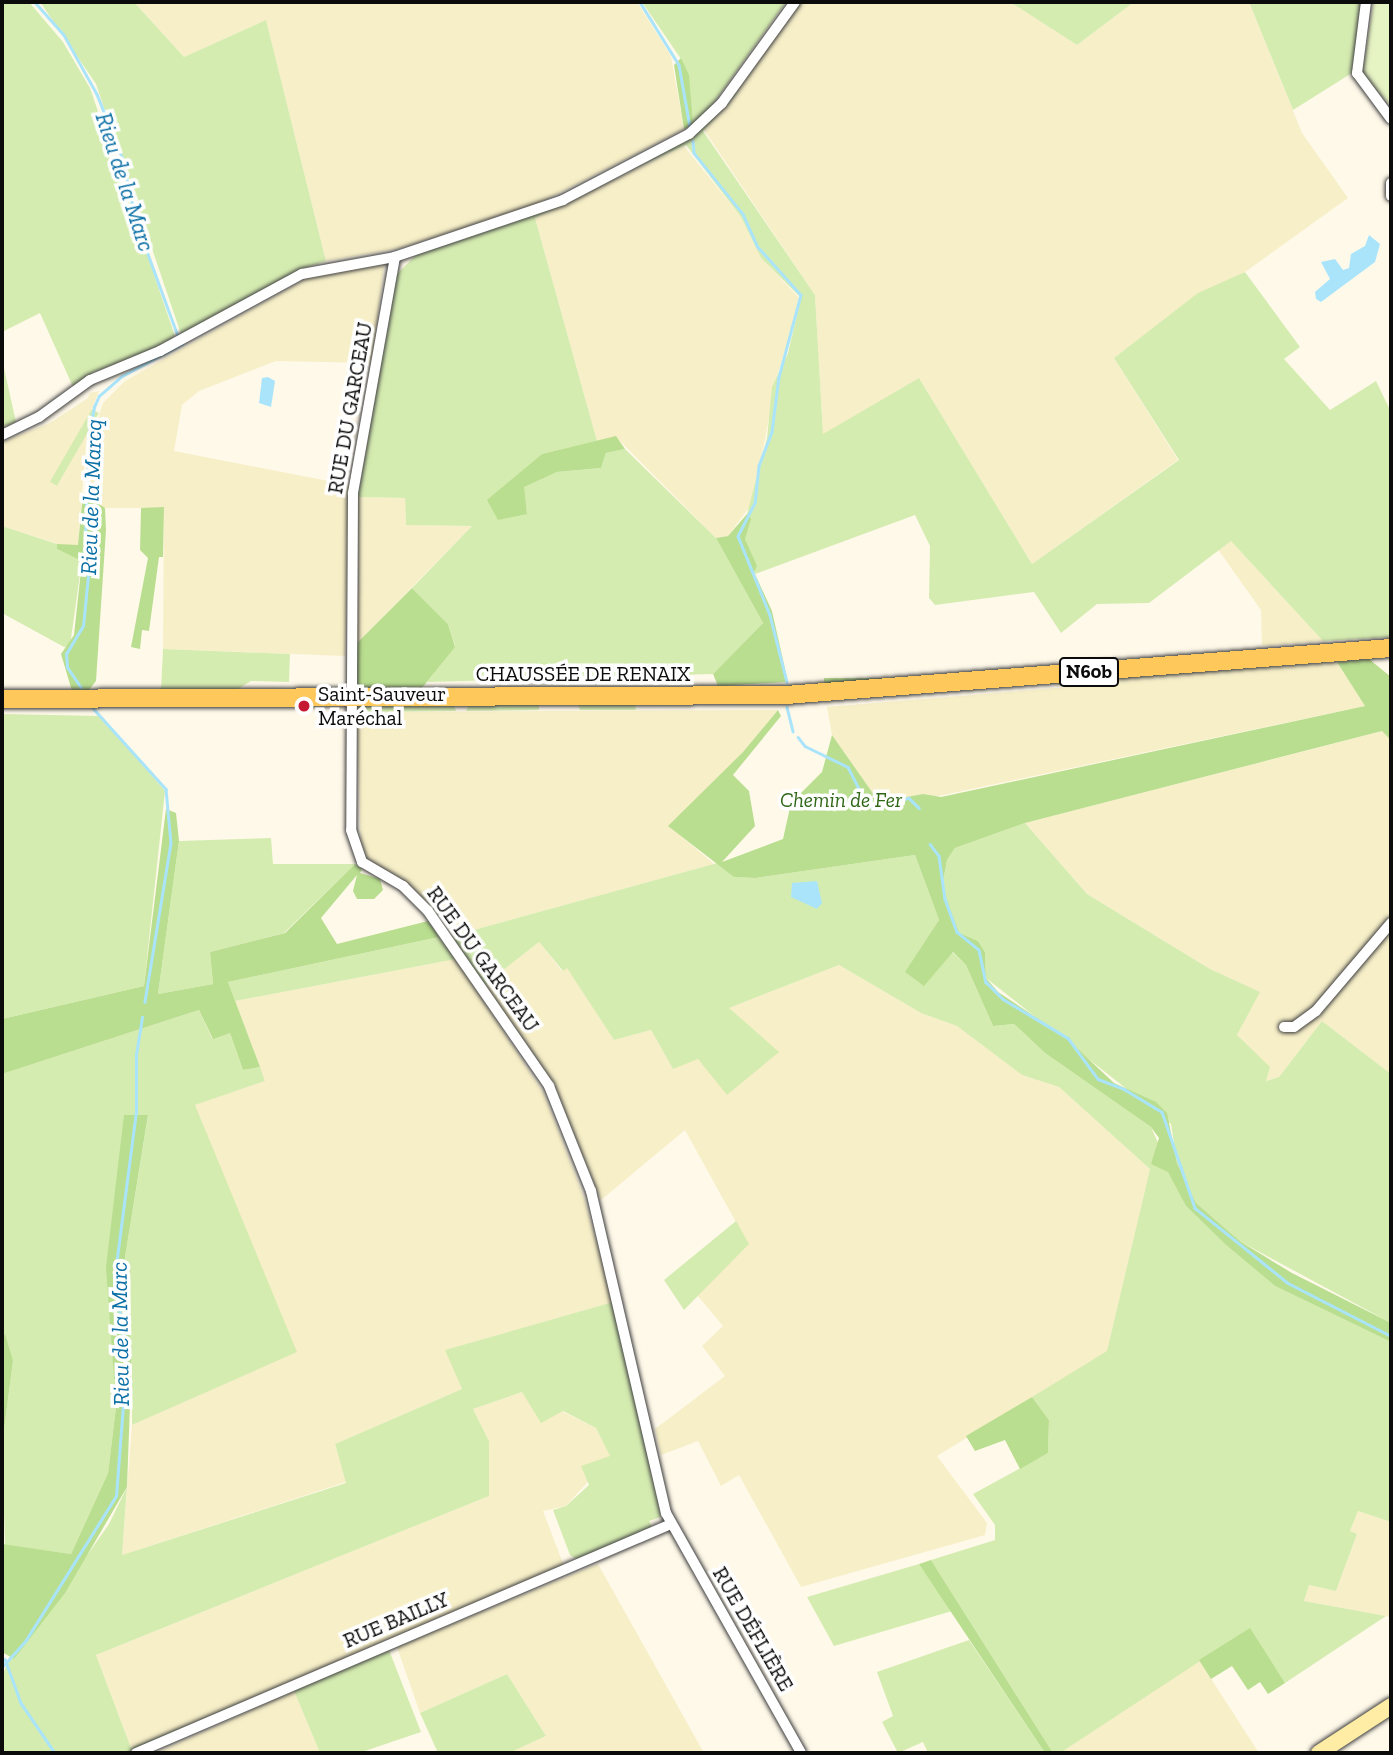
<!DOCTYPE html>
<html>
<head>
<meta charset="utf-8">
<style>
	body { margin:0 }
	#map { position:relative; width:1393px; height:1755px; overflow:hidden; background:#fff9ea; font-family:"Zilla Slab",serif }
	div>[style] { position:absolute }
	[style*='--x'] { left:calc(var(--x)*1px); top:calc(var(--y)*1px); width:calc(var(--w)*1px); rotate:calc(var(--a)*1deg) }
	.farmland>* { inset:0; background:#f7efc8 }
	.green>* { inset:0; background:#d5ecb1; transform-origin:0 0 }
	.forest>* { inset:0; background:#b9de8f; transform-origin:0 0 }
	.pitch>* { inset:0; background:#e6f3c3 }
	.water>* { inset:0; background:#aae4fb }
	.stream>* { height:2.5px; margin:-1.25px; padding:0 1.25px; transform-origin:1.25px; border-radius:1.25px; background:#aae4fb }
	.roads { filter:drop-shadow(0 0 2px #3e3e3e) drop-shadow(0 0 2px #3e3e3e) }
	.street>* { height:10px; margin:-5px; padding:0 5px; transform-origin:5px; border-radius:5px; background:#fff }
	.secondary>* { height:16px; margin:-8px; padding:0 8px; transform-origin:8px; border-radius:8px; background:#ffeda5 }
	.primary>* { height:18px; margin:-9px; padding:0 9px; transform-origin:9px; border-radius:9px; background:#ffc85a }
	.dots>* { width:19px; height:19px; translate:-50% -50%; box-sizing:border-box; border:4px solid #fff; border-radius:50% }
	span { translate:-50% -50%; white-space:nowrap; text-align:center; line-height:1.15; -webkit-text-stroke:7px #fff; paint-order:stroke }
	.shield-label span { padding:2px 5px; background:#fff; border:2px solid; border-radius:5px; -webkit-text-stroke-width:0 }
	.shield-label { font-size:19px; color:#0b0b0b; font-weight:700 }
	.street-label { font-size:21px; color:#0b0b0b }
	.poi-label { font-size:21px; color:#0b0b0b }
	.left { translate:0 -50%; text-align:left }
	.park-label { font-size:21px; color:#2f6717; font-style:italic }
	.water-label { font-size:23px; color:#0c70a6; font-style:italic }
	.frame { position:absolute; inset:0; border:4px solid #0b0b0b; pointer-events:none }
</style>
</head>
<body>
<div id="map">
	<div class="farmland">
		<i style="clip-path:polygon(134px 2px,637px 2px,671px 56px,684px 129px,534px 206px,400px 248px,326px 261px,266px 20px,184px 57px)"></i>
		<i style="clip-path:polygon(791px 2px,1010px 2px,1077px 45px,1134px 2px,1249px 2px,1302px 133px,1348px 198px,1245px 272px,1198px 294px,1114px 358px,1178px 460px,1032px 564px,919px 378px,823px 435px,815px 295px,704px 130px,737px 95px,727px 88px)"></i>
		<i style="clip-path:polygon(684px 146px,741px 217px,761px 258px,801px 300px,777px 376px,753px 502px,728px 536px,716px 538px,616px 437px,597px 441px,535px 218px)"></i>
		<i style="clip-path:polygon(384px 265px,372px 363px,276px 361px,199px 391px,182px 405px,174px 451px,349px 485px,345px 656px,163px 649px,164px 508px,105px 508px,95px 504px,90px 494px,94px 431px,103px 403px,125px 381px,311px 276px)"></i>
		<i style="clip-path:polygon(99px 391px,88px 419px,78px 545px,71px 548px,2px 526px,2px 442px,50px 423px,88px 398px,90px 393px)"></i>
		<i style="clip-path:polygon(358px 497px,405px 498px,406px 525px,472px 526px,355px 645px)"></i>
		<i style="clip-path:polygon(1231px 541px,1323px 641px,1262px 646px,1261px 610px,1217px 548px)"></i>
		<i style="clip-path:polygon(1337px 662px,1365px 706px,929px 798px,923px 794px,879px 802px,832px 735px,827px 707px,1105px 684px,1106px 678px)"></i>
		<i style="clip-path:polygon(778px 710px,743px 752px,669px 826px,714px 864px,452px 936px,427px 901px,369px 860px,361px 847px,357px 718px,362px 712px)"></i>
		<i style="clip-path:polygon(1383px 731px,1391px 740px,1391px 1074px,1322px 1021px,1279px 1077px,1265px 1081px,1237px 1035px,1259px 992px,1210px 969px,1087px 894px,1025px 823px)"></i>
		<i style="clip-path:polygon(539px 942px,562px 971px,567px 967px,614px 1040px,651px 1030px,673px 1069px,729px 1008px,839px 965px,921px 1013px,957px 1026px,1022px 1075px,1059px 1087px,1150px 1169px,1107px 1352px,937px 1456px,987px 1523px,985px 1535px,801px 1587px,739px 1475px,721px 1486px,698px 1441px,661px 1455px,655px 1429px,725px 1376px,702px 1346px,723px 1326px,697px 1295px,748px 1244px,685px 1130px,601px 1200px,548px 1077px,483px 986px)"></i>
		<i style="clip-path:polygon(456px 959px,544px 1094px,584px 1198px,613px 1302px,446px 1350px,462px 1389px,335px 1444px,346px 1482px,122px 1555px,132px 1425px,296px 1352px,194px 1105px,265px 1081px,235px 1001px)"></i>
		<i style="clip-path:polygon(522px 1392px,596px 1428px,611px 1456px,566px 1506px,543px 1511px,564px 1566px,132px 1751px,96px 1655px,489px 1496px,489px 1441px,473px 1409px)"></i>
		<i style="clip-path:polygon(1358px 1511px,1391px 1522px,1391px 1617px,1304px 1601px,1309px 1585px,1336px 1591px,1357px 1534px,1350px 1531px)"></i>
		<i style="clip-path:polygon(598px 1564px,704px 1753px,509px 1753px,546px 1736px,507px 1674px,420px 1713px,397px 1647px)"></i>
		<i style="clip-path:polygon(1199px 1660px,1259px 1753px,1060px 1753px)"></i>
		<i style="clip-path:polygon(295px 1691px,320px 1753px,156px 1753px)"></i>
	</div>
	<div class="green">
		<i style="clip-path:polygon(2px 2px,29px 2px,63px 42px,90px 88px,175px 336px,163px 347px,93px 372px,73px 387px,40px 313px,2px 332px)"></i>
		<i style="clip-path:polygon(40px 2px,134px 2px,184px 57px,266px 20px,326px 261px,301px 269px,182px 337px,96px 84px)"></i>
		<i style="clip-path:polygon(642px 2px,786px 2px,713px 104px,721px 100px,690px 127px,681px 59px)"></i>
		<i style="clip-path:polygon(1010px 2px,1134px 2px,1077px 45px)"></i>
		<i style="clip-path:polygon(1249px 2px,1363px 2px,1352px 73px,1293px 110px)"></i>
		<i style="clip-path:polygon(734px 92px,737px 94px,703px 131px,815px 295px,823px 434px,919px 378px,1032px 564px,1179px 460px,1114px 358px,1198px 293px,1245px 272px,1300px 347px,1284px 359px,1330px 410px,1376px 381px,1391px 412px,1391px 637px,1323px 641px,1231px 541px,1149px 603px,1097px 604px,1061px 633px,1034px 592px,935px 605px,929px 598px,930px 546px,915px 515px,755px 574px,745px 539px,747px 514px,767px 438px,772px 387px,788px 353px,801px 298px,761px 258px,741px 217px,686px 145px,592px 188px,644px 163px)"></i>
		<i style="clip-path:polygon(573px 200px,535px 218px,597px 441px,542px 454px,488px 501px,527px 514px,523px 487px,557px 472px,601px 468px,606px 453px,625px 449px,716px 538px,763px 623px,713px 674px,427px 682px,455px 646px,448px 624px,412px 588px,472px 526px,406px 525px,405px 498px,358px 497px,396px 275px,417px 254px)"></i>
		<i style="clip-path:polygon(2px 359px,16px 422px,2px 427px)"></i>
		<i style="left:92px;top:409px;width:8px;height:84px;rotate:30deg"></i>
		<i style="clip-path:polygon(2px 526px,57px 544px,57px 549px,82px 560px,70px 646px,64px 647px,2px 613px)"></i>
		<i style="clip-path:polygon(163px 649px,290px 654px,289px 682px,251px 681px,238px 689px,161px 689px)"></i>
		<i style="clip-path:polygon(635px 704px,636px 710px,580px 710px,578px 705px)"></i>
		<i style="clip-path:polygon(454px 705px,456px 711px,362px 712px,356px 717px,359px 706px)"></i>
		<i style="clip-path:polygon(469px 705px,539px 705px,539px 710px,466px 711px)"></i>
		<i style="clip-path:polygon(2px 714px,102px 716px,165px 791px,144px 986px,2px 1019px)"></i>
		<i style="clip-path:polygon(1025px 823px,1087px 894px,1210px 969px,1260px 992px,1237px 1035px,1270px 1067px,1266px 1081px,1279px 1077px,1322px 1021px,1391px 1074px,1391px 1323px,1241px 1242px,1196px 1203px,1177px 1163px,1171px 1124px,986px 978px,985px 952px,978px 941px,958px 933px,942px 887px,947px 860px,955px 848px)"></i>
		<i style="clip-path:polygon(271px 838px,273px 864px,355px 864px,284px 933px,210px 952px,213px 984px,158px 994px,179px 841px)"></i>
		<i style="clip-path:polygon(915px 855px,939px 920px,905px 973px,952px 952px,966px 965px,993px 1026px,1014px 1024px,1045px 1053px,1151px 1127px,1186px 1206px,1226px 1245px,1275px 1286px,1391px 1342px,1391px 1522px,1358px 1511px,1350px 1531px,1357px 1534px,1336px 1591px,1309px 1585px,1304px 1601px,1386px 1616px,1285px 1683px,1249px 1629px,1060px 1753px,1053px 1753px,931px 1560px,995px 1540px,995px 1525px,973px 1494px,1048px 1453px,1049px 1420px,1032px 1397px,1107px 1351px,1150px 1169px,1059px 1087px,1022px 1075px,957px 1026px,921px 1013px,839px 965px,729px 1008px,779px 1052px,727px 1095px,698px 1059px,673px 1069px,651px 1030px,614px 1040px,567px 968px,563px 971px,539px 942px,483px 986px,452px 936px,721px 862px,734px 877px,755px 878px)"></i>
		<i style="clip-path:polygon(439px 937px,456px 959px,235px 1001px,228px 982px)"></i>
		<i style="clip-path:polygon(199px 1010px,212px 1038px,230px 1033px,243px 1070px,260px 1067px,265px 1081px,195px 1105px,297px 1352px,132px 1425px,132px 1350px,122px 1276px,148px 1116px,125px 1115px,107px 1267px,116px 1407px,108px 1473px,71px 1554px,5px 1545px,2px 1445px,13px 1361px,2px 1336px,2px 1074px)"></i>
		<i style="clip-path:polygon(736px 1221px,749px 1244px,684px 1310px,664px 1280px)"></i>
		<i style="clip-path:polygon(613px 1302px,661px 1517px,649px 1521px,654px 1531px,576px 1559px,570px 1555px,553px 1510px,566px 1506px,589px 1485px,581px 1466px,610px 1456px,596px 1428px,563px 1411px,541px 1423px,522px 1392px,473px 1409px,489px 1441px,489px 1496px,96px 1655px,131px 1748px,371px 1649px,129px 1753px,2px 1753px,2px 1676px,10px 1657px,14px 1659px,109px 1524px,127px 1487px,122px 1555px,346px 1483px,335px 1444px,462px 1389px,445px 1350px)"></i>
		<i style="clip-path:polygon(919px 1564px,952px 1611px,834px 1646px,807px 1597px)"></i>
		<i style="clip-path:polygon(969px 1640px,1045px 1753px,928px 1753px,923px 1742px,898px 1753px,882px 1722px,893px 1716px,877px 1672px)"></i>
		<i style="clip-path:polygon(389px 1650px,421px 1732px,359px 1753px,320px 1753px,293px 1688px)"></i>
		<i style="clip-path:polygon(507px 1674px,546px 1736px,509px 1753px,438px 1753px,420px 1713px)"></i>
	</div>
	<div class="forest">
		<i style="clip-path:polygon(681px 58px,689px 75px,693px 125px,684px 129px,674px 65px)"></i>
		<i style="clip-path:polygon(616px 436px,625px 449px,606px 453px,601px 468px,557px 472px,524px 487px,527px 514px,498px 520px,487px 500px,542px 454px)"></i>
		<i style="clip-path:polygon(83px 493px,105px 508px,106px 530px,96px 681px,89px 690px,72px 691px,61px 654px,74px 635px,82px 561px,57px 549px,57px 544px,78px 545px)"></i>
		<i style="clip-path:polygon(164px 507px,163px 557px,159px 557px,149px 631px,142px 630px,140px 649px,131px 647px,148px 558px,140px 550px,141px 508px)"></i>
		<i style="clip-path:polygon(747px 514px,751px 519px,745px 539px,757px 566px,754px 572px,772px 611px,788px 682px,718px 686px,713px 674px,763px 623px,716px 538px,728px 536px)"></i>
		<i style="clip-path:polygon(412px 588px,448px 624px,455px 647px,422px 688px,358px 688px,355px 645px)"></i>
		<i style="clip-path:polygon(1369px 659px,1391px 677px,1391px 740px,1382px 731px,1025px 823px,955px 848px,947px 860px,942px 887px,959px 933px,978px 941px,985px 952px,986px 978px,998px 992px,1064px 1036px,1114px 1083px,1156px 1102px,1167px 1113px,1177px 1163px,1196px 1203px,1241px 1242px,1292px 1273px,1391px 1323px,1391px 1342px,1275px 1286px,1226px 1245px,1186px 1206px,1168px 1172px,1151px 1164px,1159px 1138px,1151px 1127px,1045px 1053px,1014px 1024px,993px 1026px,966px 965px,953px 952px,924px 986px,905px 972px,939px 920px,915px 855px,755px 878px,734px 877px,668px 826px,743px 752px,778px 710px,781px 716px,733px 775px,749px 791px,755px 826px,722px 862px,783px 839px,791px 803px,822px 772px,832px 735px,879px 802px,923px 794px,941px 797px,1365px 706px,1337px 662px)"></i>
		<i style="left:1106px;top:678px;width:6px;height:282px;rotate:90deg"></i>
		<i style="clip-path:polygon(166px 809px,176px 813px,179px 841px,158px 994px,213px 984px,210px 952px,285px 933px,355px 864px,362px 869px,360px 873px,380px 879px,383px 890px,374px 899px,357px 899px,353px 891px,357px 875px,321px 918px,337px 944px,428px 921px,439px 937px,228px 982px,260px 1067px,243px 1070px,230px 1033px,213px 1039px,199px 1010px,2px 1074px,2px 1019px,144px 986px)"></i>
		<i style="clip-path:polygon(124px 1115px,148px 1115px,122px 1276px,132px 1350px,127px 1487px,65px 1593px,14px 1659px,2px 1652px,2px 1544px,71px 1554px,108px 1473px,116px 1407px,106px 1267px)"></i>
		<i style="clip-path:polygon(5px 1334px,13px 1361px,2px 1445px,2px 1336px)"></i>
		<i style="clip-path:polygon(1032px 1397px,1049px 1420px,1048px 1453px,1020px 1469px,1005px 1440px,975px 1451px,966px 1436px)"></i>
		<i style="clip-path:polygon(931px 1560px,1053px 1753px,1045px 1753px,919px 1564px)"></i>
		<i style="clip-path:polygon(1250px 1628px,1285px 1683px,1268px 1694px,1260px 1682px,1248px 1690px,1232px 1666px,1211px 1679px,1199px 1660px)"></i>
	</div>
	<div class="pitch">
		<i style="clip-path:polygon(1374px 2px,1391px 2px,1391px 106px,1362px 74px)"></i>
	</div>
	<div class="water">
		<i style="clip-path:polygon(1369px 235px,1380px 244px,1375px 262px,1321px 302px,1316px 299px,1315px 292px,1330px 279px,1321px 262px,1335px 259px,1343px 270px,1349px 268px,1351px 254px,1365px 246px)"></i>
		<i style="clip-path:polygon(268px 377px,275px 381px,271px 407px,259px 403px,262px 378px)"></i>
		<i style="clip-path:polygon(817px 881px,822px 903px,817px 909px,791px 897px,792px 883px)"></i>
	</div>
	<div class="stream">
		<i style="--x:35;--y:2;--w:44;--a:48.7"></i>
		<i style="--x:64;--y:35;--w:68;--a:60.8"></i>
		<i style="--x:97;--y:94;--w:68;--a:68.4"></i>
		<i style="--x:122;--y:157;--w:69;--a:77.4"></i>
		<i style="--x:137;--y:224;--w:119;--a:69.9"></i>
		<i style="--x:640;--y:2;--w:74;--a:58.2"></i>
		<i style="--x:679;--y:65;--w:63;--a:79.9"></i>
		<i style="--x:693;--y:141;--w:12;--a:85"></i>
		<i style="--x:694;--y:153;--w:78;--a:51.2"></i>
		<i style="--x:743;--y:214;--w:36;--a:66"></i>
		<i style="--x:758;--y:247;--w:64;--a:48.1"></i>
		<i style="--x:801;--y:295;--w:85;--a:105"></i>
		<i style="--x:779;--y:377;--w:55;--a:97.3"></i>
		<i style="--x:772;--y:432;--w:36;--a:111"></i>
		<i style="--x:759;--y:466;--w:37;--a:96"></i>
		<i style="--x:755;--y:503;--w:37;--a:117"></i>
		<i style="--x:738;--y:536;--w:85;--a:67.9"></i>
		<i style="--x:770;--y:615;--w:69;--a:75.8"></i>
		<i style="--x:81;--y:688;--w:25;--a:-124"></i>
		<i style="--x:67;--y:667;--w:13;--a:-94"></i>
		<i style="--x:66;--y:654;--w:33;--a:-59"></i>
		<i style="--x:83;--y:626;--w:60;--a:-84.3"></i>
		<i style="--x:89;--y:566;--w:28;--a:-98"></i>
		<i style="--x:85;--y:538;--w:107;--a:-87.9"></i>
		<i style="--x:89;--y:431;--w:25;--a:-78"></i>
		<i style="--x:94;--y:407;--w:12;--a:-66"></i>
		<i style="--x:99;--y:396;--w:30;--a:-41"></i>
		<i style="--x:122;--y:376;--w:68;--a:-28.1"></i>
		<i style="--x:787;--y:707;--w:25;--a:76"></i>
		<i style="--x:93;--y:708;--w:109;--a:48"></i>
		<i style="--x:166;--y:789;--w:54;--a:84.7"></i>
		<i style="--x:171;--y:843;--w:161;--a:99.3"></i>
		<i style="--x:798;--y:737;--w:11;--a:52"></i>
		<i style="--x:805;--y:746;--w:48;--a:26"></i>
		<i style="--x:848;--y:767;--w:38;--a:63"></i>
		<i style="--x:865;--y:801;--w:11;--a:41"></i>
		<i style="--x:873;--y:808;--w:37;--a:-16"></i>
		<i style="--x:909;--y:798;--w:14;--a:45"></i>
		<i style="--x:930;--y:844;--w:15;--a:53"></i>
		<i style="--x:939;--y:856;--w:43;--a:82.1"></i>
		<i style="--x:945;--y:899;--w:35;--a:70"></i>
		<i style="--x:957;--y:932;--w:28;--a:39"></i>
		<i style="--x:979;--y:950;--w:33;--a:78"></i>
		<i style="--x:986;--y:982;--w:24;--a:45"></i>
		<i style="--x:1003;--y:999;--w:76;--a:31"></i>
		<i style="--x:1068;--y:1038;--w:51;--a:53.8"></i>
		<i style="--x:1098;--y:1079;--w:28;--a:21"></i>
		<i style="--x:1124;--y:1089;--w:44;--a:31.2"></i>
		<i style="--x:1162;--y:1112;--w:102;--a:71"></i>
		<i style="--x:1195;--y:1208;--w:119;--a:38.9"></i>
		<i style="--x:1288;--y:1283;--w:116;--a:27.2"></i>
		<i style="--x:5;--y:1659;--w:47;--a:70"></i>
		<i style="--x:21;--y:1703;--w:60;--a:55.8"></i>
		<i style="--x:2;--y:1667;--w:36;--a:-48"></i>
		<i style="--x:26;--y:1640;--w:170;--a:-58"></i>
		<i style="--x:116;--y:1496;--w:129;--a:-85.6"></i>
		<i style="--x:126;--y:1367;--w:95;--a:-96.7"></i>
		<i style="--x:115;--y:1273;--w:163;--a:-82.6"></i>
		<i style="--x:136;--y:1111;--w:56;--a:-90"></i>
		<i style="--x:136;--y:1055;--w:38;--a:-81"></i>
	</div>
	<div class="roads">
		<div class="street">
			<i style="--x:795;--y:2;--w:125;--a:125.9"></i>
			<i style="--x:722;--y:103;--w:45;--a:136.8"></i>
			<i style="--x:689;--y:134;--w:142;--a:152.4"></i>
			<i style="--x:563;--y:200;--w:177;--a:161.3"></i>
			<i style="--x:395;--y:257;--w:240;--a:100.1"></i>
			<i style="--x:353;--y:493;--w:337;--a:90.3"></i>
			<i style="--x:351;--y:830;--w:34;--a:71"></i>
			<i style="--x:362;--y:862;--w:48;--a:30.3"></i>
			<i style="--x:403;--y:886;--w:35;--a:45"></i>
			<i style="--x:428;--y:911;--w:213;--a:55.3"></i>
			<i style="--x:549;--y:1086;--w:113;--a:68.2"></i>
			<i style="--x:591;--y:1191;--w:331;--a:76.9"></i>
			<i style="--x:666;--y:1513;--w:275;--a:60.6"></i>
			<i style="--x:1366;--y:2;--w:72;--a:97.2"></i>
			<i style="--x:1357;--y:73;--w:57;--a:53.5"></i>
			<i style="--x:1391;--y:183;--w:13;--a:90"></i>
			<i style="--x:2;--y:435;--w:41;--a:-25.9"></i>
			<i style="--x:39;--y:417;--w:63;--a:-36"></i>
			<i style="--x:90;--y:380;--w:76;--a:-22.5"></i>
			<i style="--x:160;--y:351;--w:162;--a:-28.5"></i>
			<i style="--x:302;--y:274;--w:95;--a:-10.4"></i>
			<i style="--x:1284;--y:1027;--w:10;--a:0"></i>
			<i style="--x:1294;--y:1027;--w:27;--a:-36"></i>
			<i style="--x:1316;--y:1011;--w:116;--a:-49.6"></i>
			<i style="--x:136;--y:1753;--w:582;--a:-23.17"></i>
		</div>
		<div class="secondary">
			<i style="--x:1319;--y:1753;--w:86;--a:-33.1"></i>
		</div>
		<div class="primary">
			<i style="--x:2;--y:699;--w:784;--a:-0.29"></i>
			<i style="--x:786;--y:695;--w:607;--a:-4.44"></i>
		</div>
	</div>
	<div class="dots">
		<i style="left:304px;top:706px;background:#c51931"></i>
	</div>
	<div class="shield-label">
		<span style="left:1089px;top:672px">N60b</span>
	</div>
	<div class="street-label">
		<span style="left:350px;top:408px;rotate:-80deg">RUE DU GARCEAU</span>
		<span style="left:583px;top:674px">CHAUSSÉE DE RENAIX</span>
		<span style="left:483px;top:959px;rotate:54deg">RUE DU GARCEAU</span>
		<span style="left:396px;top:1620px;rotate:-23deg">RUE BAILLY</span>
		<span style="left:753px;top:1629px;rotate:60deg">RUE DÉFLIÈRE</span>
	</div>
	<div class="poi-label">
		<span class="left" style="left:318px;top:706px">Saint-Sauveur<br>Maréchal</span>
	</div>
	<div class="park-label">
		<span style="left:841px;top:800px">Chemin de Fer</span>
	</div>
	<div class="water-label">
		<span style="left:125px;top:182px;rotate:72deg">Rieu de la Marc</span>
		<span style="left:91px;top:497px;rotate:-88deg">Rieu de la Marcq</span>
		<span style="left:120px;top:1334px;rotate:-91deg">Rieu de la Marc</span>
	</div>
	<div class="frame"></div>
</div>
</body>
</html>
